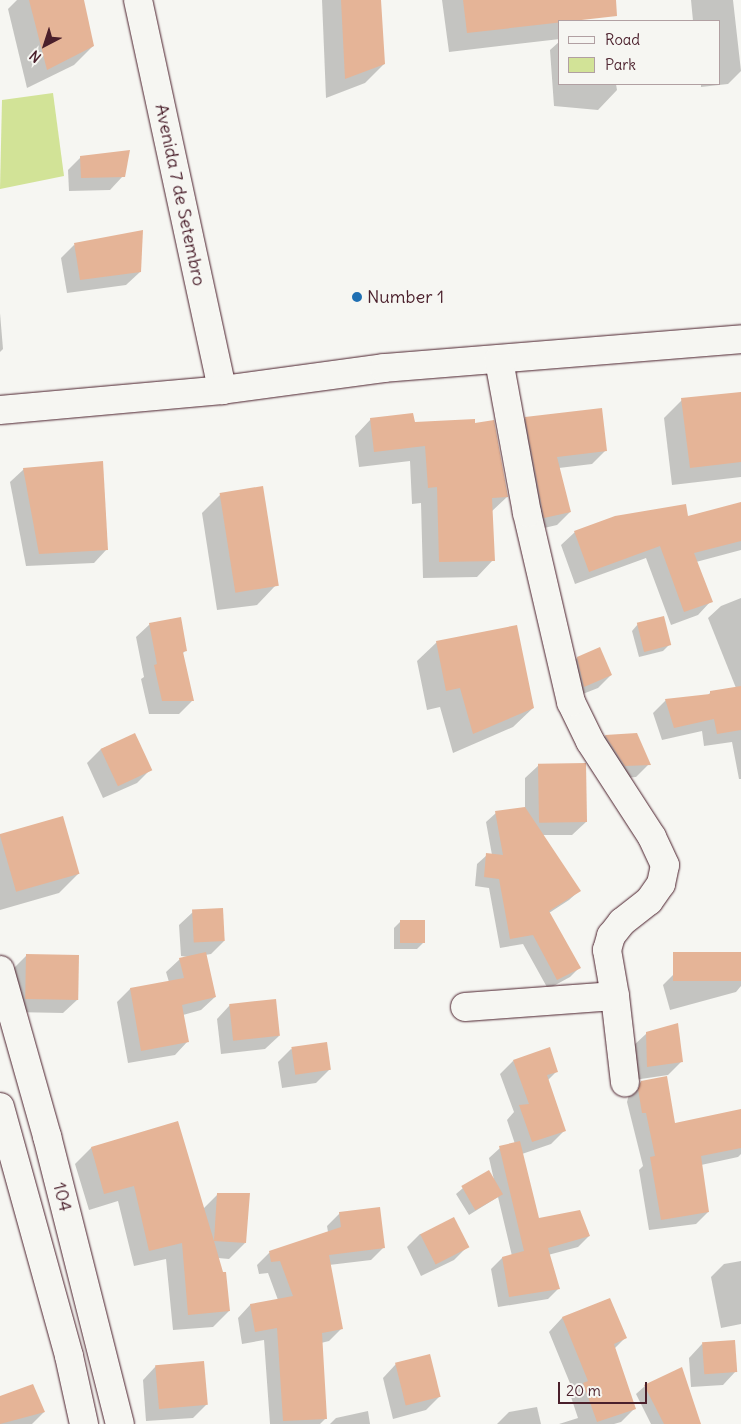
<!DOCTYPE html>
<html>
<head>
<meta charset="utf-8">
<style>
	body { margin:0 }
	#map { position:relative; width:741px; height:1424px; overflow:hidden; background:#f6f6f2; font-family:Delius,sans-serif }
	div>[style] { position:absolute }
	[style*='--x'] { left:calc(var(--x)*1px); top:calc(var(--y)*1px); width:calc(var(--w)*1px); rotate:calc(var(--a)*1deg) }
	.green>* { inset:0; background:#d2e397 }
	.shadow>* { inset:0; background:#0003 }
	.building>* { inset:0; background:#e5b497; transform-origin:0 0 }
	.roads { filter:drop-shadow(0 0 1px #4a1f2b) drop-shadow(0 0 1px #4a1f2b) }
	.street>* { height:28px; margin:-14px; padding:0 14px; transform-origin:14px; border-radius:14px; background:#f6f6f2 }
	.secondary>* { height:28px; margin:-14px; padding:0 14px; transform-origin:14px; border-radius:14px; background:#f6f6f2 }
	.dots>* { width:14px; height:14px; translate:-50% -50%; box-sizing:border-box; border:2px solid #f6f6f2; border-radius:50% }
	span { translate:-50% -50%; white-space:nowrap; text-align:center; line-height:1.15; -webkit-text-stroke:5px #f6f6f2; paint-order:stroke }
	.street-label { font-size:18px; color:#4a1f2b }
	.poi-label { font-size:18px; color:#4a1f2b }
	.left { translate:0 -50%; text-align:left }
	.legend { position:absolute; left:558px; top:20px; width:162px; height:65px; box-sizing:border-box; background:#f6f6f2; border:1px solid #b1a0a2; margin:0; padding:6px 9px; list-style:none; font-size:15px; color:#4a1f2b }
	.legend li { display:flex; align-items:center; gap:10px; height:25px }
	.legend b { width:25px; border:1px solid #b1a0a2 }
	.north { position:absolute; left:20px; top:20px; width:50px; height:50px; -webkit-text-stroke:4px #f6f6f2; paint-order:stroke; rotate:220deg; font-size:14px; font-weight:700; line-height:20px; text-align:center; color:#4a1f2b }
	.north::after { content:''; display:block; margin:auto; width:18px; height:22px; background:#4a1f2b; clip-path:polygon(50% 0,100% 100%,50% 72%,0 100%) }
	.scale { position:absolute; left:558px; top:1382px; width:89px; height:22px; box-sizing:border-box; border:2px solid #4a1f2b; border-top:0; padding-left:6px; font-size:15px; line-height:18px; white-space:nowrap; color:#4a1f2b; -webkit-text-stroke:4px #f6f6f2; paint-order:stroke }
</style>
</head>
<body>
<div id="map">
	<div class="green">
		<i style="clip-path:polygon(53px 93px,64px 176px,0 189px,2px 100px)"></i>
	</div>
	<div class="shadow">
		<i style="clip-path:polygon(17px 0,83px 0,93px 46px,74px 65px,27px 88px,8px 9px)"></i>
		<i style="clip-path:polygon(322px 0,380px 0,384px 64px,365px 83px,326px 98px)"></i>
		<i style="clip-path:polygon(442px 0,576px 0,579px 20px,560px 21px,560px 39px,449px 52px)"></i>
		<i style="clip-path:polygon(691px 0,733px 0,741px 71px,728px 84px,701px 87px,701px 84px,720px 84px,720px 21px,693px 21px)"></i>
		<i style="clip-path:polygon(560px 41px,560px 84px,616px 84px,617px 90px,598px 110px,554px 106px,550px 50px)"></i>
		<i style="clip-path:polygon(81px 157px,123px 176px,110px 190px,69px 191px,68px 170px)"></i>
		<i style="clip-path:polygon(74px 245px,140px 272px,126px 285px,67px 293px,61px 258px)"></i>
		<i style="clip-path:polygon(0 313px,3px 349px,0 352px)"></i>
		<i style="clip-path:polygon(682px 400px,741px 402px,741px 477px,672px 485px,664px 418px)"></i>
		<i style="clip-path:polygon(526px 418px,606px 450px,592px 464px,559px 468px,570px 512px,557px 525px,531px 531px,513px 431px)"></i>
		<i style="clip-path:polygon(371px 419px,414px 424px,507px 497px,491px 512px,493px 560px,477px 577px,423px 578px,421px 503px,412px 504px,410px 461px,359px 467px,355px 436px)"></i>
		<i style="clip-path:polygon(24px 469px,107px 549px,94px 563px,26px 566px,10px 482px)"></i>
		<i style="clip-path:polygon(221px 494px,276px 585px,257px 605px,217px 610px,202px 513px)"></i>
		<i style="clip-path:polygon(741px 503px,741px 550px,696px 562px,711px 601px,698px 615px,671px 625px,646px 558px,575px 584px,561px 545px,575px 532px,687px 517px)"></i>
		<i style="clip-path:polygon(741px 598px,741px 779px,739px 779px,732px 742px,704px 746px,702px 731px,662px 740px,653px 713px,666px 700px,707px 696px,710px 693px,736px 688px,708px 618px,721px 606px)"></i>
		<i style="clip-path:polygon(150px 624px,186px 650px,182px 654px,192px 701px,179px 714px,149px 714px,141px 679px,144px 677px,136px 637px)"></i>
		<i style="clip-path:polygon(638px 624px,670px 644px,663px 651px,639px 657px,632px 631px)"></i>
		<i style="clip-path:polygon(437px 642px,533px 708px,513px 727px,453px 753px,440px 707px,427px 710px,417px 661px)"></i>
		<i style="clip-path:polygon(577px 658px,611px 675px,598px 688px,570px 699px,564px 672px)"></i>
		<i style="clip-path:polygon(636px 734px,649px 764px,636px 777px,611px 779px,592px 749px,605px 736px)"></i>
		<i style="clip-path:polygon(135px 735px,150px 770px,137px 783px,103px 798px,87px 763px,101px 749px)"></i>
		<i style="clip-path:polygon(539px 765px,586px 822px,572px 835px,542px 835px,579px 891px,569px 900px,549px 913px,579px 968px,570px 977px,548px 989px,523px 944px,500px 948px,489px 888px,475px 886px,477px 864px,487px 855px,492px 855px,486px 822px,496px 813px,525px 808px,525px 778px)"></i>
		<i style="clip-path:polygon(62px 818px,78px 874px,59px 893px,0 910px,0 835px)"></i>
		<i style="clip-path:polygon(193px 912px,224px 941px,211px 954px,205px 955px,215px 997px,201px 1010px,183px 1015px,188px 1041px,175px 1055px,128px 1063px,117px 1002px,130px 989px,169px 982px,166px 972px,180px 959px,188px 957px,181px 956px,179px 925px)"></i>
		<i style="clip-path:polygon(400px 922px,424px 942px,417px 949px,394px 949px,394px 928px)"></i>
		<i style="clip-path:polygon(741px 953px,741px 986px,736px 992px,670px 1010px,663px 985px,676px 972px)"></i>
		<i style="clip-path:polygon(27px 955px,77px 1000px,63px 1013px,12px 1012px,13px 969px)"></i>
		<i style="clip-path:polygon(230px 1005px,279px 1036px,265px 1049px,221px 1054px,217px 1019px)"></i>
		<i style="clip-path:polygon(647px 1033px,682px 1061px,668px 1075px,634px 1080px,633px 1046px)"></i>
		<i style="clip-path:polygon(291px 1049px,330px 1069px,316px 1083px,282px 1088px,278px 1062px)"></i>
		<i style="clip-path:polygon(513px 1061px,557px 1071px,548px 1080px,564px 1131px,551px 1144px,522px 1154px,538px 1219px,589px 1236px,578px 1247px,548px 1255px,559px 1288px,548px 1299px,498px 1307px,491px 1269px,502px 1258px,512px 1256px,498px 1197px,469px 1215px,456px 1194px,463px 1188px,494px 1180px,489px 1158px,500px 1148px,515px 1144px,507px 1120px,514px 1112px,500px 1074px)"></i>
		<i style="clip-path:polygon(641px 1082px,674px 1124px,741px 1111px,741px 1154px,738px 1157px,701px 1165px,708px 1212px,696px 1224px,649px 1230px,639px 1170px,643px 1166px,627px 1102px,629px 1094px)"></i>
		<i style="clip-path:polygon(177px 1122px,203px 1209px,218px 1194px,245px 1243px,229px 1259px,218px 1258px,229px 1311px,213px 1327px,173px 1330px,166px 1259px,134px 1266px,118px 1201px,89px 1210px,75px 1164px,91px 1148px)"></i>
		<i style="clip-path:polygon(340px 1213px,384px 1247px,371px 1260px,329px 1265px,341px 1329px,329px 1341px,321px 1343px,326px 1418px,320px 1424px,270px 1424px,264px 1340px,242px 1344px,238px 1318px,250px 1305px,278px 1300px,268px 1273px,259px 1274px,257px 1265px,269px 1253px,328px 1232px,327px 1226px)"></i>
		<i style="clip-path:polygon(420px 1234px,467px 1247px,454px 1260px,421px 1276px,407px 1247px)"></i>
		<i style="clip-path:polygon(741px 1261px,741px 1324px,721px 1328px,711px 1277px,724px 1264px)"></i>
		<i style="clip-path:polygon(609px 1299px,625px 1338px,614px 1349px,635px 1408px,621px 1422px,614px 1424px,559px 1424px,578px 1418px,571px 1397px,574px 1393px,549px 1332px,562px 1318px)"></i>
		<i style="clip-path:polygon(702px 1344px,736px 1371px,723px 1385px,691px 1387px,689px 1358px)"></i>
		<i style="clip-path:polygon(396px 1364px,439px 1397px,426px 1410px,393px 1419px,383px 1378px)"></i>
		<i style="clip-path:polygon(156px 1366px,207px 1404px,193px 1418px,146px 1421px,143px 1380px)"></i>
		<i style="clip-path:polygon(681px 1369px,698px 1424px,651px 1424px,636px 1394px,645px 1386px)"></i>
		<i style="clip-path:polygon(0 1397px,44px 1412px,32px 1424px,0 1424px)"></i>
		<i style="clip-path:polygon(537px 1407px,541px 1424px,497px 1424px,509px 1412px)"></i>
		<i style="clip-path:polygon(368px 1411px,370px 1424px,330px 1424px,336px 1418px)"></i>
	</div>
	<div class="building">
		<i style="clip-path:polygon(29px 0,84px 0,94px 46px,47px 70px)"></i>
		<i style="clip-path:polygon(341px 0,381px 0,385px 64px,345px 79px)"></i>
		<i style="clip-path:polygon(463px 0,616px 0,617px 16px,467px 33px)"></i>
		<i style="clip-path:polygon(130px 150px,125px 177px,81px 178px,80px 156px)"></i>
		<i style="clip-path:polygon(143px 230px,141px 272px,80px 280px,74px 243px)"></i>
		<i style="clip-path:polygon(741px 392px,741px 462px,690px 468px,681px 398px)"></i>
		<i style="clip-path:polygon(602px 408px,607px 451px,557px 457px,571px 512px,544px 518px,525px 417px)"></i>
		<i style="clip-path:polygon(413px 413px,415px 422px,475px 419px,475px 423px,494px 420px,508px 497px,492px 498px,495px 561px,439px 562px,437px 487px,428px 488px,425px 446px,374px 452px,370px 418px)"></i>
		<i style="clip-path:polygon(103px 461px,108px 550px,39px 554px,23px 468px)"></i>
		<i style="left:263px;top:486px;width:101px;height:44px;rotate:81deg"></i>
		<i style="clip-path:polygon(741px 502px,741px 541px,694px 553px,713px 602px,684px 612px,660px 546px,589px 572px,574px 531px,615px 516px,686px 504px,688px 516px)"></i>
		<i style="left:664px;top:616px;width:30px;height:28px;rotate:76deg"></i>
		<i style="clip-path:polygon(181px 617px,187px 651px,183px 652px,194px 701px,162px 701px,154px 665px,157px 664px,149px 623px)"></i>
		<i style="clip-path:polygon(517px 625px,534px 708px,473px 734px,460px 688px,446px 691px,436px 641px)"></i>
		<i style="clip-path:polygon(600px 647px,612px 675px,584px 687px,577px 657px)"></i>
		<i style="clip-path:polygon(741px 686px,741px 730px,717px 734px,714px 719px,674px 728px,665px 699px,710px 694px,710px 691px)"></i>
		<i style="left:135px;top:733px;width:41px;height:38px;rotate:65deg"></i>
		<i style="clip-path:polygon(637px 733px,651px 765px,625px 766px,605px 735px)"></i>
		<i style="left:586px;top:763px;width:59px;height:48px;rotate:89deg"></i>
		<i style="clip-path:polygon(525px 807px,581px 891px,549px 911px,581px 968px,557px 980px,533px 935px,510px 939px,499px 879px,484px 877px,486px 853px,503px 855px,495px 811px)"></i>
		<i style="left:63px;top:816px;width:60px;height:66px;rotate:74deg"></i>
		<i style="left:223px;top:908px;width:33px;height:31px;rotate:87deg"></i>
		<i style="left:400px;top:920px;width:25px;height:23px"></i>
		<i style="clip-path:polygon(206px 952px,216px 997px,182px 1005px,189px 1042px,141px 1051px,130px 988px,184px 978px,179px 958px)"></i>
		<i style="left:741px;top:952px;width:29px;height:68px;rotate:90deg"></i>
		<i style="left:26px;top:954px;width:53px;height:45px;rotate:1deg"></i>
		<i style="left:276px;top:999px;width:37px;height:47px;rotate:84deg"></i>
		<i style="clip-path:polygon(678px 1023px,683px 1062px,647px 1067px,646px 1032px)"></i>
		<i style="left:327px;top:1042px;width:28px;height:36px;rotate:82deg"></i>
		<i style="clip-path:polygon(550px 1047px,558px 1072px,547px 1075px,566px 1131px,532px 1142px,519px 1105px,529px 1104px,513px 1060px)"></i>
		<i style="clip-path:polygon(667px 1076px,675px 1123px,741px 1109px,741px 1148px,701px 1156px,709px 1212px,661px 1220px,650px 1157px,655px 1156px,646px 1113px,642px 1113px,638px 1089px,641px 1081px)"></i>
		<i style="clip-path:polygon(178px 1121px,214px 1241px,217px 1193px,250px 1193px,246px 1243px,214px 1241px,223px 1272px,226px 1272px,230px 1311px,188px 1315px,182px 1243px,149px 1251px,134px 1186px,104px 1194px,91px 1147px)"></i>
		<i style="clip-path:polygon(520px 1141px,539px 1218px,580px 1210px,590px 1236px,548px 1248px,560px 1289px,509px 1297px,502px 1257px,524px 1251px,499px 1146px)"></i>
		<i style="left:489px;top:1170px;width:28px;height:32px;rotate:60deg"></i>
		<i style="clip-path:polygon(380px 1207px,385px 1248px,329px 1255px,343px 1329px,322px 1333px,327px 1419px,283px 1421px,277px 1328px,255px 1332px,250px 1304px,293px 1296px,280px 1261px,271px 1262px,269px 1251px,341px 1227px,339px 1212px)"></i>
		<i style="left:454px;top:1217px;width:34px;height:38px;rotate:63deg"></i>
		<i style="clip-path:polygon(610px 1298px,627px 1338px,614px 1344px,636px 1409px,597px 1422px,583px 1383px,588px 1381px,562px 1317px)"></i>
		<i style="left:735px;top:1340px;width:32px;height:33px;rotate:86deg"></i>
		<i style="left:430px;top:1354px;width:44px;height:36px;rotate:76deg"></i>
		<i style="left:204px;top:1361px;width:44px;height:49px;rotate:85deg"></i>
		<i style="clip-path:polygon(682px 1367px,701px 1424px,664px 1424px,644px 1385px)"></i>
		<i style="clip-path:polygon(33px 1384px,45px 1412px,0 1424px,0 1396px)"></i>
	</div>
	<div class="roads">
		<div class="street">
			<i style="--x:138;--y:0;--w:399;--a:77.8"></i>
			<i style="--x:0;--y:410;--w:223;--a:-5.1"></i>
			<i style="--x:222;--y:390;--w:163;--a:-7.7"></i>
			<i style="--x:384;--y:368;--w:358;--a:-4.6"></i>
			<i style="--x:615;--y:996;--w:87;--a:83.4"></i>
			<i style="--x:465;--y:1007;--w:150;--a:-4.2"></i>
			<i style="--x:615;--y:996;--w:47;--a:-99.9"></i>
			<i style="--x:607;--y:950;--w:15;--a:-74"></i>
			<i style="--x:611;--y:936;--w:18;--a:-52"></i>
			<i style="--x:622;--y:922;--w:34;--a:-38"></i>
			<i style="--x:649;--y:901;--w:21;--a:-55"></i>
			<i style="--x:661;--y:884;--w:19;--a:-78"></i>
			<i style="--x:665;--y:865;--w:31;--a:-115"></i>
			<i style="--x:652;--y:837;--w:114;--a:-122.9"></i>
			<i style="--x:590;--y:741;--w:43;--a:-116"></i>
			<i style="--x:571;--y:702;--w:194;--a:-103.1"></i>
			<i style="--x:527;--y:513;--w:156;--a:-100.4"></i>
		</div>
		<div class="secondary">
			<i style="--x:0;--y:970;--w:173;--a:74.2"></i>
			<i style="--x:47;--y:1136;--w:297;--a:75.8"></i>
			<i style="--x:0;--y:1107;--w:258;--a:74.5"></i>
			<i style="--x:69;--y:1356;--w:70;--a:77.6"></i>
		</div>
	</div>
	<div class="dots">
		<i style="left:357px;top:297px;background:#1f6fb2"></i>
	</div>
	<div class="street-label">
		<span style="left:180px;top:195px;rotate:78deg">Avenida 7 de Setembro</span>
		<span style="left:62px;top:1197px;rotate:76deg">104</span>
	</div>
	<div class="poi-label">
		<span class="left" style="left:367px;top:297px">Number 1</span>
	</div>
	<ul class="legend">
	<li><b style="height:6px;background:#f6f6f2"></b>Road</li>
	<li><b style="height:14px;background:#d2e397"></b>Park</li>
	</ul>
	<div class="north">N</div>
	<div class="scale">20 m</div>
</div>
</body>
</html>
